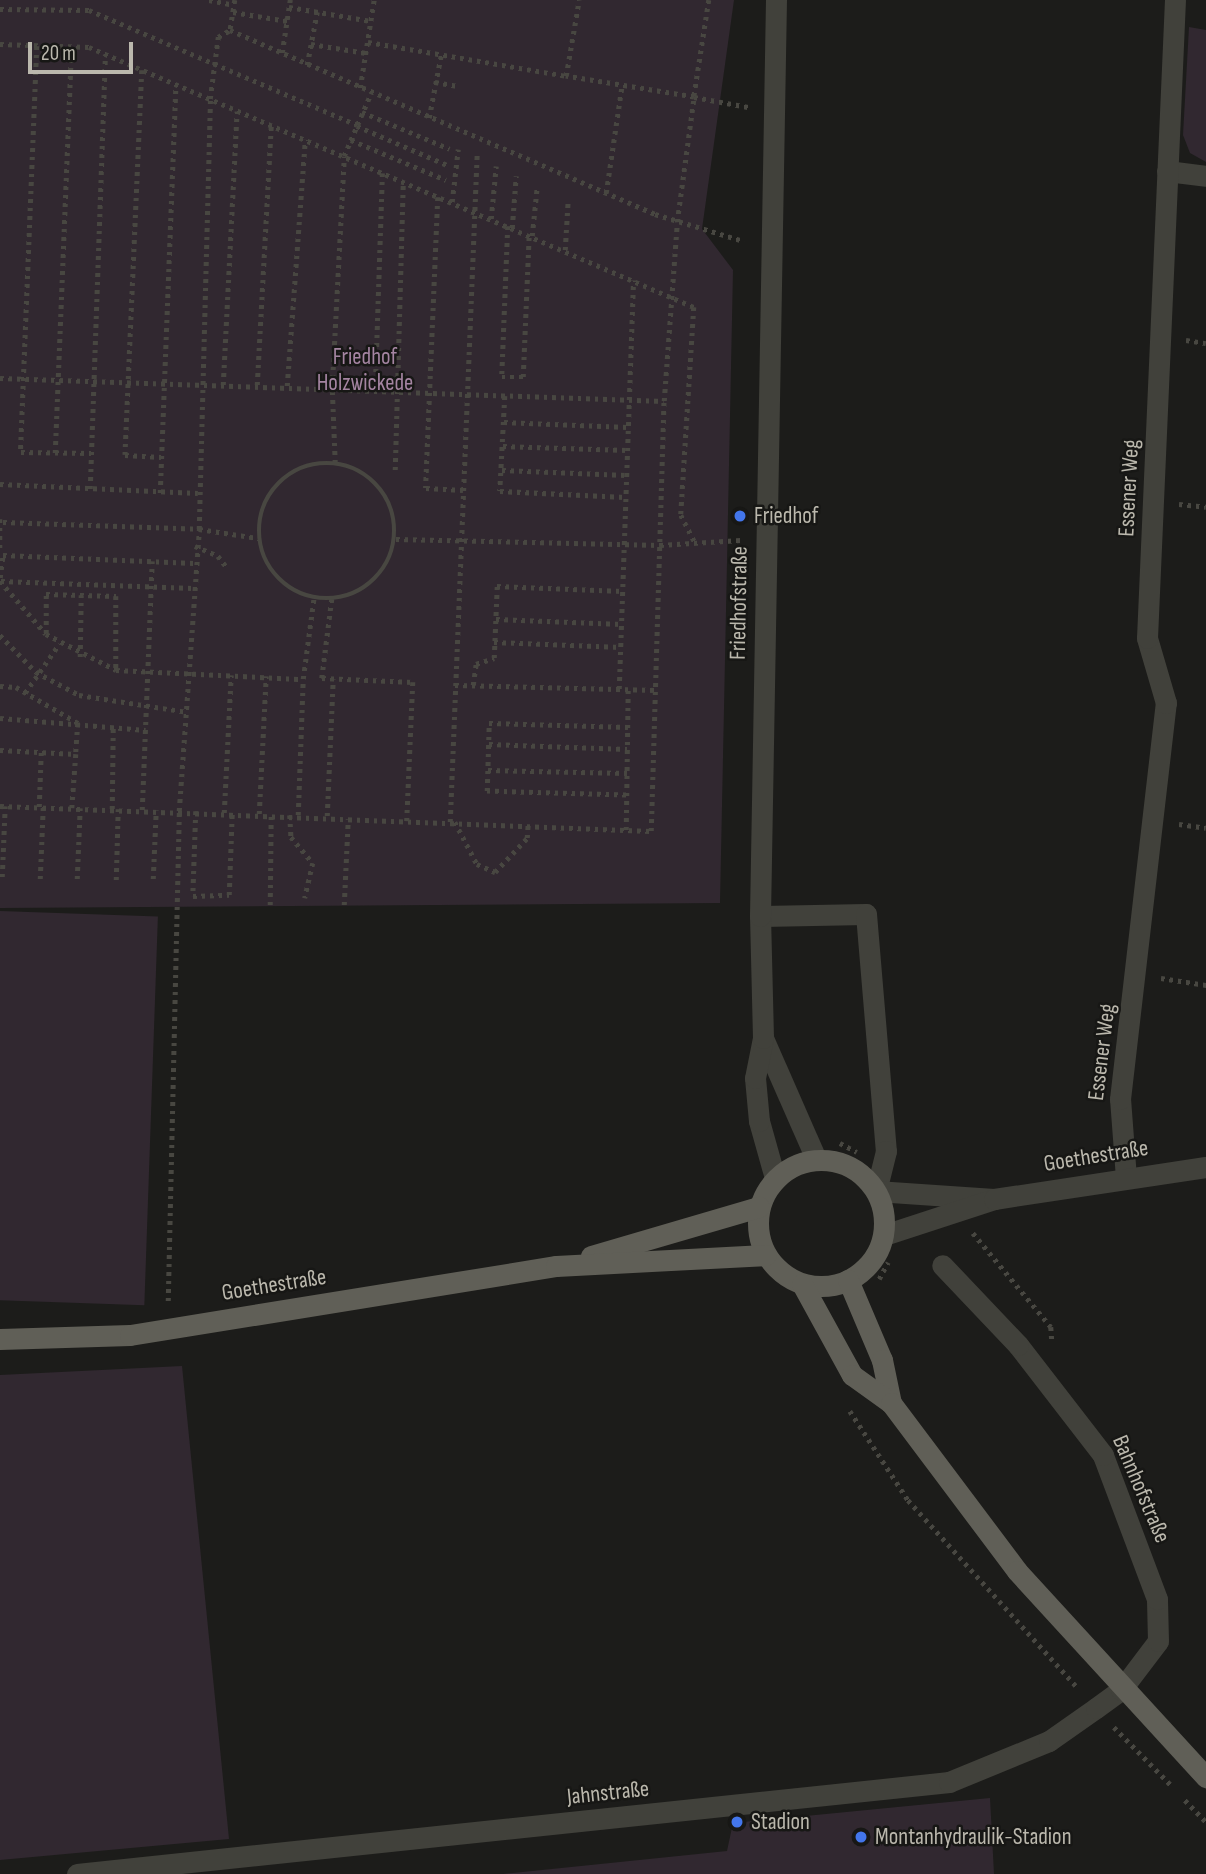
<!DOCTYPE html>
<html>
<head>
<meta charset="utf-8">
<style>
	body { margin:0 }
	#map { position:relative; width:1206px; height:1874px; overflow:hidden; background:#1c1c1a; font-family:"Sofia Sans Condensed",sans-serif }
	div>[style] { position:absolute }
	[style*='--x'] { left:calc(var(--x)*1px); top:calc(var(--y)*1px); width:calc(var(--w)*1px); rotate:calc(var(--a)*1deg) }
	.green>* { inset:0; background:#312830; transform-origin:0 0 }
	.path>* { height:4.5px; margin-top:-2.25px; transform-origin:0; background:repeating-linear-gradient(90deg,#484741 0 3.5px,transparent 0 8.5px) }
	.path>.ring { margin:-2.25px; padding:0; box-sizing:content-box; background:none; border:4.5px solid #484741; border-radius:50% }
	.minor>* { height:21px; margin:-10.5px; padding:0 10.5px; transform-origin:10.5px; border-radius:10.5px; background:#41413b }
	.major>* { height:21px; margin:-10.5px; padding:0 10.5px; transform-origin:10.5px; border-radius:10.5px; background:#605f57 }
	.major>.ring { margin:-10.5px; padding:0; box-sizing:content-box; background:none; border:21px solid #605f57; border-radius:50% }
	.dots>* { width:19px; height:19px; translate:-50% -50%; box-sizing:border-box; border:4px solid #171715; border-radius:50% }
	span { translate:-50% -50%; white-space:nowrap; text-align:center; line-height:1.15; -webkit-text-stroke:5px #171715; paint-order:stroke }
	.park-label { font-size:23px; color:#a585a2 }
	.street-label { font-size:23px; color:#bbb8ad }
	.poi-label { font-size:23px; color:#bbb8ad }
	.left { translate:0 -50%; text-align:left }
	.scale { position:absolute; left:28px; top:42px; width:105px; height:32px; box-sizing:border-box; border:4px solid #bbb8ad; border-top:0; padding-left:9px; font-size:21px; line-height:24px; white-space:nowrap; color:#bbb8ad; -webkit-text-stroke:5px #171715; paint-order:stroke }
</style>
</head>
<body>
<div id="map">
	<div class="green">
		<i style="clip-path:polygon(0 0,734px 0,702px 229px,733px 270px,720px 903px,0 908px)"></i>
		<i style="clip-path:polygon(1189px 27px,1206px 30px,1206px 162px,1190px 153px,1183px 135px)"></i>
		<i style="left:0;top:911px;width:158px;height:389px;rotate:2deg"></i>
		<i style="clip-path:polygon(182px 1366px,229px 1839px,0 1860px,0 1375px)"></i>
		<i style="clip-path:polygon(990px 1798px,994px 1874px,503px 1874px,727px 1851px,733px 1823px)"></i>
	</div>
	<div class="path">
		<i style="--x:209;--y:0;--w:25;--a:11"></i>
		<i style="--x:235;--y:0;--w:30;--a:99"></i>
		<i style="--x:230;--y:30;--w:463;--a:23.4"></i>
		<i style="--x:655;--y:214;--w:93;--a:16.9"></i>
		<i style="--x:709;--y:0;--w:98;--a:98.8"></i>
		<i style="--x:694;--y:97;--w:55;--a:10.5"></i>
		<i style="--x:289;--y:7;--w:83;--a:9.7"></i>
		<i style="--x:0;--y:9;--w:89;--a:0.6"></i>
		<i style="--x:89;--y:10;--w:292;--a:23.2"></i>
		<i style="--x:233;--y:12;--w:55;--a:9.5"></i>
		<i style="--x:368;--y:42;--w:201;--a:9.7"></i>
		<i style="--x:566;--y:76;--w:77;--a:-80.3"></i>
		<i style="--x:0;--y:44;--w:89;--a:1.9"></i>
		<i style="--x:89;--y:47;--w:659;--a:23.26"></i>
		<i style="--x:694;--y:307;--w:208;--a:93.6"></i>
		<i style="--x:681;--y:515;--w:30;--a:63"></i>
		<i style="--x:311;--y:44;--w:56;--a:9.3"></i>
		<i style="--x:37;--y:46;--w:406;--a:92.3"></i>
		<i style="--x:21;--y:452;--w:70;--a:0.8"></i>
		<i style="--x:282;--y:53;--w:54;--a:-81.4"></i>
		<i style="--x:307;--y:65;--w:54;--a:-79.3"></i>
		<i style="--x:142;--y:70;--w:385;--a:92.5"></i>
		<i style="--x:125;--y:455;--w:36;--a:3"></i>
		<i style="--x:435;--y:82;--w:23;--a:10"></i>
		<i style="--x:360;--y:88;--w:89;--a:-81"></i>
		<i style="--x:362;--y:112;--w:95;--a:22.8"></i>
		<i style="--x:429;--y:118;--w:64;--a:-79.2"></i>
		<i style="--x:357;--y:126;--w:98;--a:23.4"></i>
		<i style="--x:351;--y:140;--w:103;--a:22.8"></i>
		<i style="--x:606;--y:193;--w:109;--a:-81.6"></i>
		<i style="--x:438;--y:197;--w:291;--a:92.4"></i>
		<i style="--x:426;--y:488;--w:37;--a:3"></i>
		<i style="--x:452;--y:202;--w:53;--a:-83.5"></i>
		<i style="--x:491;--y:219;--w:53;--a:-84.6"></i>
		<i style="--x:508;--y:226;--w:151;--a:92.3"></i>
		<i style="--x:502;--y:377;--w:21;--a:0"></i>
		<i style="--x:523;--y:377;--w:142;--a:-87.6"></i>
		<i style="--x:512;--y:228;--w:52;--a:-85.6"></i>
		<i style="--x:532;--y:236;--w:49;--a:-84.2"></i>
		<i style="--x:565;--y:250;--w:51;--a:-86.6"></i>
		<i style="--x:1186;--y:340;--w:20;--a:9"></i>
		<i style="--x:0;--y:378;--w:664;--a:1.98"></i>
		<i style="--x:223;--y:385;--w:274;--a:-87.1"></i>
		<i style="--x:257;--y:385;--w:260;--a:-86.9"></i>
		<i style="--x:287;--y:386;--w:247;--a:-85.8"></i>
		<i style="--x:375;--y:389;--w:216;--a:-88.1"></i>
		<i style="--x:505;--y:396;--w:95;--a:93"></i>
		<i style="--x:500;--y:491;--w:125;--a:2.7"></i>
		<i style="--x:504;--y:422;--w:124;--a:2.3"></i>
		<i style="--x:503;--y:446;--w:124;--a:1.8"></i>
		<i style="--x:55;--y:453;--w:406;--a:-87.7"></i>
		<i class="ring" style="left:259px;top:463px;width:131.5px;height:131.5px"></i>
		<i style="--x:335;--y:463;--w:76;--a:-92.3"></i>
		<i style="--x:332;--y:387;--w:231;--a:-87"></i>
		<i style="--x:344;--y:156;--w:69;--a:-66.8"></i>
		<i style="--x:395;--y:470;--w:288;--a:-88.4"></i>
		<i style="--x:502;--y:470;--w:124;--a:2.3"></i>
		<i style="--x:0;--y:484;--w:198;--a:2.6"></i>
		<i style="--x:90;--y:489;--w:435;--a:-88"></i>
		<i style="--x:160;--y:493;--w:408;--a:-87.8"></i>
		<i style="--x:1179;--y:504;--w:27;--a:6"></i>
		<i style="--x:0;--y:519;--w:32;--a:90"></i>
		<i style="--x:3;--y:522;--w:196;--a:2"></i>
		<i style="--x:199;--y:529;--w:60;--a:8.7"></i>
		<i style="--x:396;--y:539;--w:264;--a:1.3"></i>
		<i style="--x:660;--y:545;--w:81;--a:-3.5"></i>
		<i style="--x:195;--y:546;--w:25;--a:23"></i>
		<i style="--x:218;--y:556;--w:16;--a:52"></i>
		<i style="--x:3;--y:555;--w:191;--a:2.4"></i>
		<i style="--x:0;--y:578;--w:23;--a:-83"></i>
		<i style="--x:0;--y:581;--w:70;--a:49"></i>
		<i style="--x:46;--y:634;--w:79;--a:27.2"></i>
		<i style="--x:116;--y:670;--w:187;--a:2.8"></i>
		<i style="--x:303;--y:679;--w:83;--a:-82.4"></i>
		<i style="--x:1;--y:581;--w:192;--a:2.1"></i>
		<i style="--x:332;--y:599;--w:80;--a:97.2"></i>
		<i style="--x:322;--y:678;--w:91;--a:2.5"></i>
		<i style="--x:413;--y:682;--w:139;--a:92.5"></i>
		<i style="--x:496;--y:619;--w:126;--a:2.3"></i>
		<i style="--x:46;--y:633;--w:39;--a:-90"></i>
		<i style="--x:46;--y:594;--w:70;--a:1.6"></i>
		<i style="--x:116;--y:596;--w:74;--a:90"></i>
		<i style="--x:0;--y:635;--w:52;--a:45.8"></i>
		<i style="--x:36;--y:672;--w:49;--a:28.1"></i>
		<i style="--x:79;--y:695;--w:109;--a:8.9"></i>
		<i style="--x:494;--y:642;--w:127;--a:2.3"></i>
		<i style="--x:80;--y:657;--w:62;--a:-89.1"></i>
		<i style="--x:455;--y:685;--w:201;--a:1.4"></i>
		<i style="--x:473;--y:685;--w:21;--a:-82"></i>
		<i style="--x:476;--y:664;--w:19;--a:-18"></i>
		<i style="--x:494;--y:658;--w:72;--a:-87.6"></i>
		<i style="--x:497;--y:586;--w:126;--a:2.3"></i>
		<i style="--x:0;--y:686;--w:16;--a:4"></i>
		<i style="--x:16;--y:687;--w:72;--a:30.1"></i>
		<i style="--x:78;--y:723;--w:31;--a:94"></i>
		<i style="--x:619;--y:689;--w:409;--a:-88"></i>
		<i style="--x:25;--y:693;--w:60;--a:-55.2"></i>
		<i style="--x:0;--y:718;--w:146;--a:4.7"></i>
		<i style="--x:489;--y:744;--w:138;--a:2.1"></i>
		<i style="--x:0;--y:750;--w:76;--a:3"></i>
		<i style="--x:76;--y:754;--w:54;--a:94.2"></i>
		<i style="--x:488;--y:770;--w:139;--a:1.2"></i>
		<i style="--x:626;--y:795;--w:139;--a:-178.4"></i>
		<i style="--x:487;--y:791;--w:68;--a:-88.3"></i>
		<i style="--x:489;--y:723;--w:139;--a:1.6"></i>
		<i style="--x:0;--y:806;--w:651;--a:2.2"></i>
		<i style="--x:651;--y:831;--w:430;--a:-88.3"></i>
		<i style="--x:664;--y:401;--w:179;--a:-85.8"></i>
		<i style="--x:677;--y:222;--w:126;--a:-82.3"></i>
		<i style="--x:694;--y:97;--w:130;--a:-170.7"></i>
		<i style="--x:39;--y:807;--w:55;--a:-87.9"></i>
		<i style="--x:112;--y:809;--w:82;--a:-89.3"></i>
		<i style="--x:142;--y:810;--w:249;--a:-87.7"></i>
		<i style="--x:196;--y:811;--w:85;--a:92"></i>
		<i style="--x:193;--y:896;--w:36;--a:-2"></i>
		<i style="--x:229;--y:895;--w:82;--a:-87.9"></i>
		<i style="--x:224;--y:813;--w:138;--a:-87.1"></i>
		<i style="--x:259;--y:814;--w:138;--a:-87.1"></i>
		<i style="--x:290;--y:815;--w:22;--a:87"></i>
		<i style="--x:291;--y:837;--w:34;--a:50"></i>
		<i style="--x:313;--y:863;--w:36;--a:103"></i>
		<i style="--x:298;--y:815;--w:136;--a:-87.9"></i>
		<i style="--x:327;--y:816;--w:137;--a:-87.5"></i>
		<i style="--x:450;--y:822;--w:669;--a:-87.69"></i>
		<i style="--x:455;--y:822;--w:47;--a:62.4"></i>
		<i style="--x:477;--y:864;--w:20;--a:24"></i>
		<i style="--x:495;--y:872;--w:47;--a:-46.7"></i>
		<i style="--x:527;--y:838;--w:13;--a:-86"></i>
		<i style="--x:1179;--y:824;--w:27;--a:8"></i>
		<i style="--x:626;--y:830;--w:141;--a:-89.2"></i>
		<i style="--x:2;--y:877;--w:71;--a:-87.6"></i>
		<i style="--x:40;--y:879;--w:72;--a:-87.6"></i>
		<i style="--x:77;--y:879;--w:71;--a:-87.6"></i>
		<i style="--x:153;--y:879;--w:69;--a:-87.5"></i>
		<i style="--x:116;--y:880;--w:71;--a:-88.4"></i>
		<i style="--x:270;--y:905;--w:91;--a:-89.4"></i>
		<i style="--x:344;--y:905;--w:86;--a:-87.3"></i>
		<i style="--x:1161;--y:978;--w:46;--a:8.8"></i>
		<i style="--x:840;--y:1143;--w:19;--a:28"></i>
		<i style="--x:973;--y:1233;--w:122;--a:50.3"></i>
		<i style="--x:1051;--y:1327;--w:16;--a:86"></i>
		<i style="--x:879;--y:1279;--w:19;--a:-62"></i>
		<i style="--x:168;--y:1301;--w:490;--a:-88.7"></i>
		<i style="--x:179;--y:811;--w:283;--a:-85.9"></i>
		<i style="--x:199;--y:529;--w:430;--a:-88.5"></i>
		<i style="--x:210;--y:99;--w:63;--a:-82.6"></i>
		<i style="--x:218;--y:37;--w:14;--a:-30"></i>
		<i style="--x:850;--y:1411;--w:106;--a:56.9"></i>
		<i style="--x:908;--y:1500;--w:252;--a:47.9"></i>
		<i style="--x:1114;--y:1727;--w:83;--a:45.5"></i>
		<i style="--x:1185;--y:1800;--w:30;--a:46"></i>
	</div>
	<div class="minor">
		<i style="--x:1167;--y:171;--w:39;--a:7"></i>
		<i style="--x:760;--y:916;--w:106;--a:-1.1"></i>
		<i style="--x:866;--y:914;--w:238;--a:85.2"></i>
		<i style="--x:886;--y:1151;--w:41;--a:104"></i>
		<i style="--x:876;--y:1191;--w:118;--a:3.9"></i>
		<i style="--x:763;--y:1038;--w:132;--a:66.3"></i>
		<i style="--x:775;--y:1178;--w:59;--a:-105.7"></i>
		<i style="--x:759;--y:1121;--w:43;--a:-95.3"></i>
		<i style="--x:755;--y:1078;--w:41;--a:-78.7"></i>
		<i style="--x:763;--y:1038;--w:122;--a:-91.4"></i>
		<i style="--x:760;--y:916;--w:916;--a:-89"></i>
		<i style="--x:1126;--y:1178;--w:79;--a:-94.3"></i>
		<i style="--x:1120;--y:1099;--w:399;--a:-83.4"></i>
		<i style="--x:1166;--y:703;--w:68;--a:-106.3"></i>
		<i style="--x:1147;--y:638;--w:639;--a:-87.49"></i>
		<i style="--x:884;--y:1235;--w:116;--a:-18.1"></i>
		<i style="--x:994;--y:1199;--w:214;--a:-8.6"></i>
		<i style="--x:77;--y:1874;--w:877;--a:-6.02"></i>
		<i style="--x:949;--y:1782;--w:108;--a:-22.3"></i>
		<i style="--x:1049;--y:1741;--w:57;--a:-35.1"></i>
		<i style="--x:1096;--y:1708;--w:31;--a:-36"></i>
		<i style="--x:1121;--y:1690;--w:61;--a:-52.9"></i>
		<i style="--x:1158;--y:1641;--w:42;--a:-91.4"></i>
		<i style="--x:1157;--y:1599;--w:154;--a:-110.6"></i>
		<i style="--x:1103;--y:1455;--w:139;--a:-127.7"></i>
		<i style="--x:1018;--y:1345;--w:110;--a:-133.5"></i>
	</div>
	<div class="major">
		<i class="ring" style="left:758px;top:1160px;width:105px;height:105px"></i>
		<i style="--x:591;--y:1256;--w:175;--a:-16.3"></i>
		<i style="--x:848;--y:1280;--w:87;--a:67"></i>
		<i style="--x:882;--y:1360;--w:44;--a:78.2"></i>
		<i style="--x:802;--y:1284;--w:104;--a:61.2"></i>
		<i style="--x:852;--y:1375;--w:48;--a:35.7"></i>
		<i style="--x:891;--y:1403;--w:210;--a:53.1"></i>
		<i style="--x:1017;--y:1571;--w:280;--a:47.5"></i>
		<i style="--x:0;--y:1339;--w:130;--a:-1.8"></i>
		<i style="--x:130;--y:1335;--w:432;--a:-9.2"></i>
		<i style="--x:556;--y:1266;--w:210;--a:-3"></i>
	</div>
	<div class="dots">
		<i style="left:740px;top:516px;background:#4376eb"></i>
		<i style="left:737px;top:1822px;background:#4376eb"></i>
		<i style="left:861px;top:1837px;background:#4376eb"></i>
	</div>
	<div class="park-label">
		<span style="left:365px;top:370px">Friedhof<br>Holzwickede</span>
	</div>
	<div class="street-label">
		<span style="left:1129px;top:488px;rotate:-87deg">Essener Weg</span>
		<span style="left:739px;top:603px;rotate:-89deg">Friedhofstraße</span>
		<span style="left:1102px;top:1052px;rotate:-83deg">Essener Weg</span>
		<span style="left:1096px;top:1156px;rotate:-9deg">Goethestraße</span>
		<span style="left:274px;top:1285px;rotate:-9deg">Goethestraße</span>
		<span style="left:1141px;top:1489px;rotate:67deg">Bahnhofstraße</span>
		<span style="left:608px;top:1793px;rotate:-6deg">Jahnstraße</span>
	</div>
	<div class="poi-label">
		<span class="left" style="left:754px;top:516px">Friedhof</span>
		<span class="left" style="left:751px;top:1822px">Stadion</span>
		<span class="left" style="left:875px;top:1837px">Montanhydraulik-Stadion</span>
	</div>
	<div class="scale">20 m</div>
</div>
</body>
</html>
